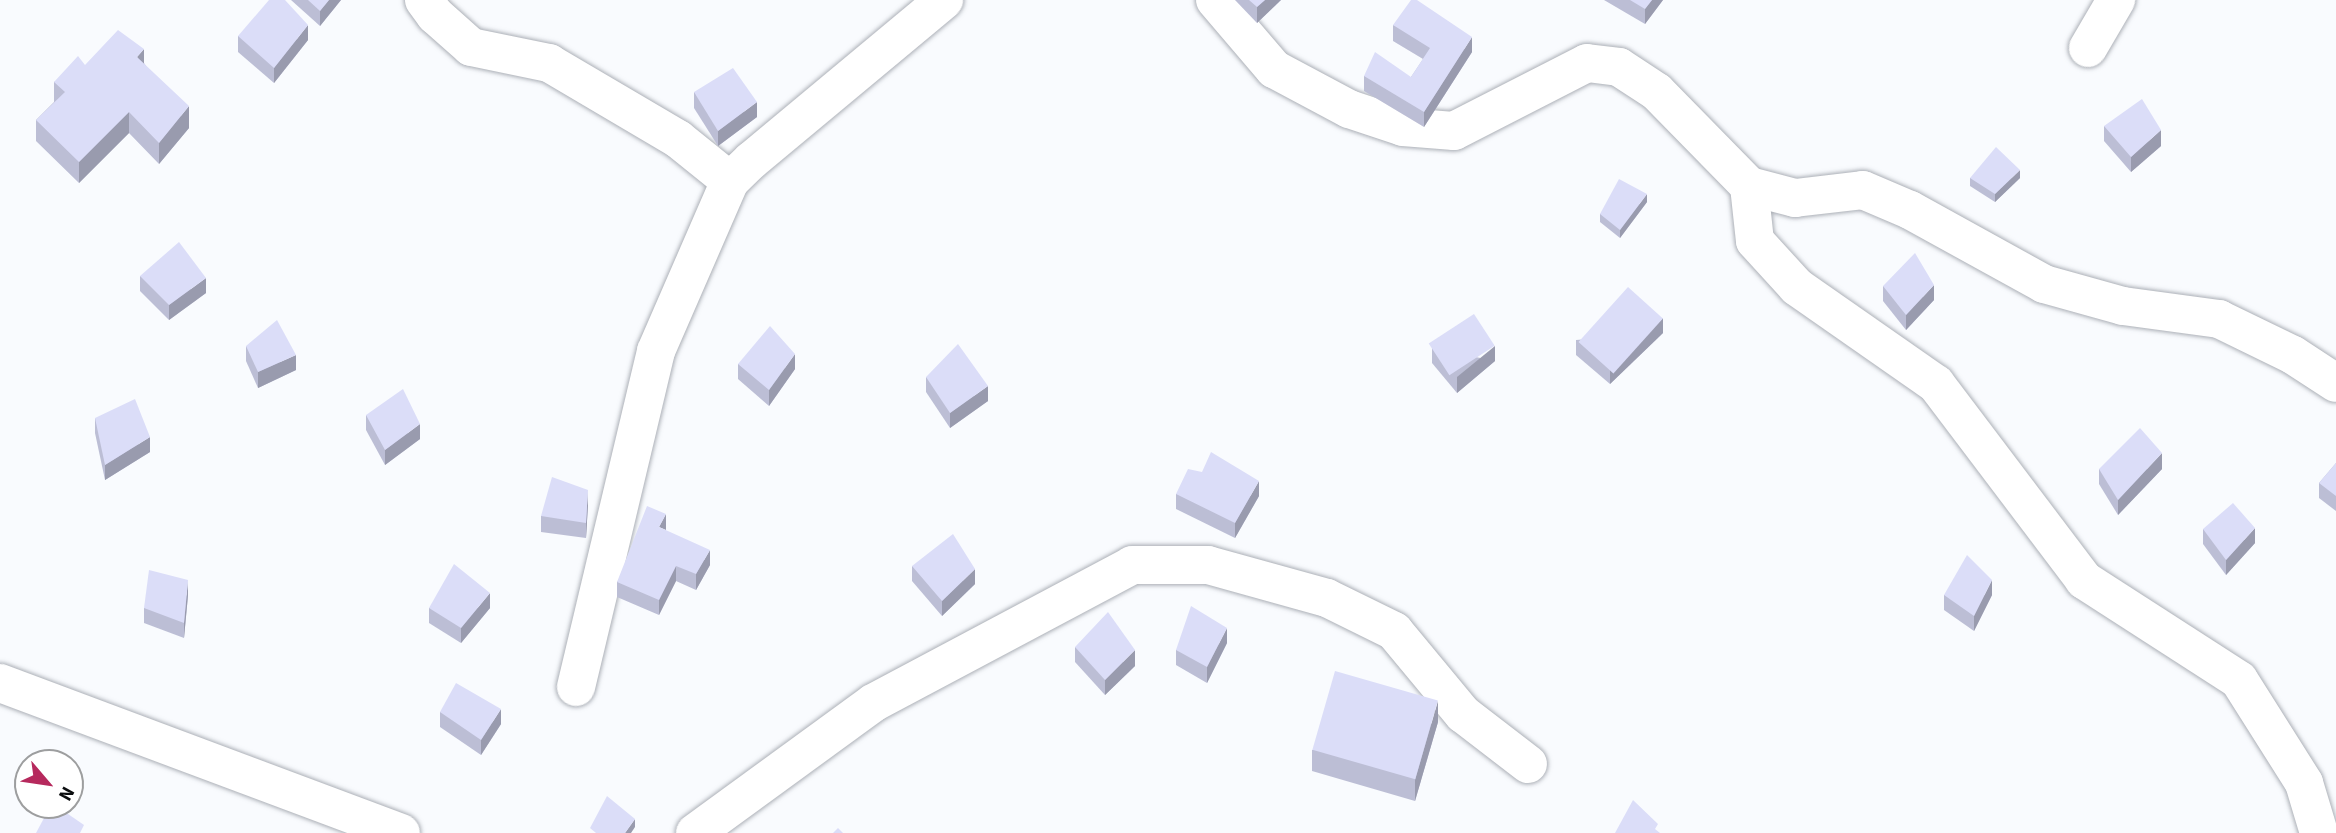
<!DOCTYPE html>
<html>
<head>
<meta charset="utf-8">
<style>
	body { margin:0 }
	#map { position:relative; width:2336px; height:833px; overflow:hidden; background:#f9fbfe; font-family:"Source Sans 3",sans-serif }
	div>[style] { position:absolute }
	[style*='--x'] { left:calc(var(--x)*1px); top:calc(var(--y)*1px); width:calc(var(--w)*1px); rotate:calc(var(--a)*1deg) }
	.roads { filter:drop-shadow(0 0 2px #acb0b7) drop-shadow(0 0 2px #acb0b7) }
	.minor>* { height:38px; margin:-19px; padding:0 19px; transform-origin:19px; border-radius:19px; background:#fff }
	.wall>* { inset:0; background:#bcbed5 }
	.shaded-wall>* { inset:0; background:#999bae }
	.building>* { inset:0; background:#dbddf8; transform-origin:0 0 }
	span { translate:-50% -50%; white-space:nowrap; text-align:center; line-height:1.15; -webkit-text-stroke:5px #fff; paint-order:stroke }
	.north { position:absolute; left:14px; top:749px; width:70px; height:70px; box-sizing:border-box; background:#fff; border:2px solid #9d9e9f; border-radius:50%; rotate:119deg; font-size:19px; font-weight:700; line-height:28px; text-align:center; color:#0b0d0f }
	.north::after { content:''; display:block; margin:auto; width:24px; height:32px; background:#b6295d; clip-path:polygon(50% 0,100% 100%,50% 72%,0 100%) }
</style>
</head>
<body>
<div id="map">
	<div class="roads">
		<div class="minor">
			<i style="--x:424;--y:0;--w:19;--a:54"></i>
			<i style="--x:435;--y:15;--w:48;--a:41.6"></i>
			<i style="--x:471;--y:47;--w:80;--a:11.6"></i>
			<i style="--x:549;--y:63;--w:150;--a:30.5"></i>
			<i style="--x:678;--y:139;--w:67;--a:38.9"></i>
			<i style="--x:1215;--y:0;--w:91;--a:49.5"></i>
			<i style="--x:1274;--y:69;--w:85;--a:28.1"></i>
			<i style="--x:1349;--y:109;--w:57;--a:18.4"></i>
			<i style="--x:1403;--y:127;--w:51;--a:4.5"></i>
			<i style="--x:1454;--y:131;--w:149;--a:-27.1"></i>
			<i style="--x:1587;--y:63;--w:32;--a:7"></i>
			<i style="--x:1619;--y:67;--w:45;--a:33.3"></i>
			<i style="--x:1657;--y:92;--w:132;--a:45.6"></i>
			<i style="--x:1749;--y:186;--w:48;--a:14.6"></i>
			<i style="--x:1795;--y:198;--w:68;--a:-6.7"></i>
			<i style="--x:1863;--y:190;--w:51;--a:23.1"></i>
			<i style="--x:1910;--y:210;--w:153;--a:28.9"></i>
			<i style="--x:2044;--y:284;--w:82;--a:15.6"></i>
			<i style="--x:2123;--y:306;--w:97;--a:7.7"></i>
			<i style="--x:2219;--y:319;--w:82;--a:25.9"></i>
			<i style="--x:2293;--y:355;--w:51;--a:33.1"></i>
			<i style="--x:2088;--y:48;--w:56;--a:-59.7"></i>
			<i style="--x:1749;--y:186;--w:55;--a:83.8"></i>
			<i style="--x:1755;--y:241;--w:62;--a:47.6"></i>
			<i style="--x:1797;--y:287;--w:169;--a:34.9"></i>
			<i style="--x:1936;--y:384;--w:246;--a:52.9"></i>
			<i style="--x:2084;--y:580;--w:184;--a:32.8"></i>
			<i style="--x:2239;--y:680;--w:122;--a:57.7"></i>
			<i style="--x:2304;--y:783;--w:52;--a:73.3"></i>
			<i style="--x:0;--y:683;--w:428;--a:20.5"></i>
			<i style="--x:576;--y:687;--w:345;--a:-76.6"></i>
			<i style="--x:656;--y:351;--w:185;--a:-66.5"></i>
			<i style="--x:730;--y:181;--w:30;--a:-44"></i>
			<i style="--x:752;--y:160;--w:250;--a:-39.8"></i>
			<i style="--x:695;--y:833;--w:220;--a:-36.1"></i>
			<i style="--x:873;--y:703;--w:293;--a:-28"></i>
			<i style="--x:1132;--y:565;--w:76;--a:0"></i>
			<i style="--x:1208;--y:565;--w:123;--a:15.5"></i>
			<i style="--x:1327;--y:598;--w:75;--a:26.2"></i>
			<i style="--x:1394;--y:631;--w:108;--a:50.3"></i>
			<i style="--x:1463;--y:714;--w:82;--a:37.6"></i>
		</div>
	</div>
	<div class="wall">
		<i style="clip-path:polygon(291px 0,341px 0,320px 26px)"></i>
		<i style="clip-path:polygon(1235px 0,1281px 0,1257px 23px)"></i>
		<i style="clip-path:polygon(1604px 0,1663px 0,1645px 24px)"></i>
		<i style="clip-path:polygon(1393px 25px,1472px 52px,1424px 127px,1364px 91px,1364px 76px,1411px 77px,1423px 59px,1393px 41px)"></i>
		<i style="clip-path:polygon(238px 36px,308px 40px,274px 83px,238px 52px)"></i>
		<i style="clip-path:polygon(144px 63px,189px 128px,159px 164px,129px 133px,79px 183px,36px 141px,36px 120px,54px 102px,54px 82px,85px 65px)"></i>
		<i style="clip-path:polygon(694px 92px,757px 117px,718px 146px,694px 108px)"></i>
		<i style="clip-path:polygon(2104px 126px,2161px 146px,2131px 172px,2104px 141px)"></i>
		<i style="clip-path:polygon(1970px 178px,2020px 178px,1995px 202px,1970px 186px)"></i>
		<i style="clip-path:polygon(1647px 202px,1620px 238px,1600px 222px,1600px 214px)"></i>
		<i style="clip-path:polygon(140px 276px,206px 293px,169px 320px,140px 291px)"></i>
		<i style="clip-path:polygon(1883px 286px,1934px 300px,1906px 330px,1883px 301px)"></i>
		<i style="clip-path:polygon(1663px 333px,1610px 384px,1576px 355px,1576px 340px)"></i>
		<i style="clip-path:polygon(246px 346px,296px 370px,258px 388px,246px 361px)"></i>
		<i style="clip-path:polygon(1432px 348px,1495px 361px,1457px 393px,1432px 363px)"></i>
		<i style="clip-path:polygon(738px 364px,795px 369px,769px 406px,738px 379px)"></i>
		<i style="clip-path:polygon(926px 377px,988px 401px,950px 428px,926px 392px)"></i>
		<i style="clip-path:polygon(366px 415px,420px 439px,385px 465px,366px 430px)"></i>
		<i style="clip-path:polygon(95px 418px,150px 452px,105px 480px,95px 433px)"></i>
		<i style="clip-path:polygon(2336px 463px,2336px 511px,2319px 498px,2319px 483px)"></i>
		<i style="clip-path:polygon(2099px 469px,2162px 469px,2118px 515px,2099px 484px)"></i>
		<i style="clip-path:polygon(1176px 494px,1259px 496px,1235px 538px,1176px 509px)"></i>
		<i style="clip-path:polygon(588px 505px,586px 538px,541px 532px,541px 516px)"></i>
		<i style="clip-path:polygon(2203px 529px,2255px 543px,2226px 575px,2203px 544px)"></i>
		<i style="clip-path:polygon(665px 530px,710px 565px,696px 590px,676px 581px,659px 615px,617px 597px,617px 582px)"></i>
		<i style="clip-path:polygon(912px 566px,975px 584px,942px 616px,912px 581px)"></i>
		<i style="clip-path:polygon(188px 595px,184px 638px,144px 623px,144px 608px)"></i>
		<i style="clip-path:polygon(1944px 595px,1992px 595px,1974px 631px,1944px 610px)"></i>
		<i style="clip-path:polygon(429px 608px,490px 608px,461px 643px,429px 623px)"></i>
		<i style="clip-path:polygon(1227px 643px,1207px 683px,1176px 665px,1176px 650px)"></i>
		<i style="clip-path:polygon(1075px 647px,1135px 666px,1105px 695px,1075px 662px)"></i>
		<i style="clip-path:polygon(440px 712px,501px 724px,481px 755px,440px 727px)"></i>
		<i style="clip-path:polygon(1438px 722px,1415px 801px,1312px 771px,1312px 750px)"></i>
	</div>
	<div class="shaded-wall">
		<i style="clip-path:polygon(329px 0,341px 0,320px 26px,320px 11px)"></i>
		<i style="clip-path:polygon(1265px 0,1281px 0,1257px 23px,1257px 7px)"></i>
		<i style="clip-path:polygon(1652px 0,1663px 0,1645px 24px,1645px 9px)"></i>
		<i style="clip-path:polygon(308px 25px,308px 40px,274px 83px,274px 68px)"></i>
		<i style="clip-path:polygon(1472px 37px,1472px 52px,1424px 127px,1424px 112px)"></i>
		<i style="clip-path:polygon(144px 49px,144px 70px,137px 57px)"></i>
		<i style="clip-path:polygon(757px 102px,757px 117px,718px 146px,718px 131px)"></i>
		<i style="clip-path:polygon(189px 106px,189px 128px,159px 164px,159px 143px)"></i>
		<i style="clip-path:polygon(129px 112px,129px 133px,79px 183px,79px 162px)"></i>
		<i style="clip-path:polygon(2161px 130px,2161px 146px,2131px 172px,2131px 157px)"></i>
		<i style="clip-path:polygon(2020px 170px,2020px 178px,1995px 202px,1995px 194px)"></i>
		<i style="clip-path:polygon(1647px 194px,1647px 202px,1620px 238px,1620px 230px)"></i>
		<i style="clip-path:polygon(206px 278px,206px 293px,169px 320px,169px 305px)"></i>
		<i style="clip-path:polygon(1934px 285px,1934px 300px,1906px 330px,1906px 315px)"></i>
		<i style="clip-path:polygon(1663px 318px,1663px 333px,1610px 384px,1610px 369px)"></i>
		<i style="clip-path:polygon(1495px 346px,1495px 361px,1457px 393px,1457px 377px)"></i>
		<i style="clip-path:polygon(795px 354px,795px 369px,769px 406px,769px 390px)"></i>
		<i style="clip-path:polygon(296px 355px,296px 370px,258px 388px,258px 372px)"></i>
		<i style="clip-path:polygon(988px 386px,988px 401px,950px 428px,950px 413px)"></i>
		<i style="clip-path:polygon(420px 424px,420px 439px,385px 465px,385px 450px)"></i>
		<i style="clip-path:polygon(150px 437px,150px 452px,105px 480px,105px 465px)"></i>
		<i style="clip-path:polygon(2162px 453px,2162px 469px,2118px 515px,2118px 500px)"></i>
		<i style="clip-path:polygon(1259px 481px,1259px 496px,1235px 538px,1235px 523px)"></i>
		<i style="clip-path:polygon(588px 490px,588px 505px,586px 538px,586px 523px)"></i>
		<i style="clip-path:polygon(666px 514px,666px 530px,659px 527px)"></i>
		<i style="clip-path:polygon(2255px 528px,2255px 543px,2226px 575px,2226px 560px)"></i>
		<i style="clip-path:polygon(710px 550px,710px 565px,696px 590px,696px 574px)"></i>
		<i style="clip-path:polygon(676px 566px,676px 581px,659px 615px,659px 600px)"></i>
		<i style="clip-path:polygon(975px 569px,975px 584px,942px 616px,942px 601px)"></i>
		<i style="clip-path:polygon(188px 580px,188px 595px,184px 638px,184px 623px)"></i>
		<i style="clip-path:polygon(1992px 580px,1992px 595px,1974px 631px,1974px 616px)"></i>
		<i style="clip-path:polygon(490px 593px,490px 608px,461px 643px,461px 628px)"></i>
		<i style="clip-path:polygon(1227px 628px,1227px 643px,1207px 683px,1207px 667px)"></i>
		<i style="clip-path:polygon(1135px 650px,1135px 666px,1105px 695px,1105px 680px)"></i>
		<i style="clip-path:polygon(1438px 701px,1438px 722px,1415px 801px,1415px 780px)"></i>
		<i style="clip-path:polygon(501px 709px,501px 724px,481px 755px,481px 740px)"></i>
		<i style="clip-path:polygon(635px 819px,635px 827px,631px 833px,625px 833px)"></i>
	</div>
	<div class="building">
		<i style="clip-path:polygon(269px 0,285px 0,308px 25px,274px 68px,238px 36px)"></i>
		<i style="clip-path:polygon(308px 0,329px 0,320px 11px)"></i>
		<i style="clip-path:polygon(1249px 0,1265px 0,1257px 7px)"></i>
		<i style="clip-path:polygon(1411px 0,1417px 0,1472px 37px,1424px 112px,1364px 76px,1375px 52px,1411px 77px,1430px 48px,1393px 25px)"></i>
		<i style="clip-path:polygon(1630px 0,1652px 0,1645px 9px)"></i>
		<i style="clip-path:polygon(118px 30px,144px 49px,137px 57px,189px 106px,159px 143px,129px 112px,79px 162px,36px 120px,65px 92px,54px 82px,78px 56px,85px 65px)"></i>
		<i style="clip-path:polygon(733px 68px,757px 102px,718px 131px,694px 92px)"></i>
		<i style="clip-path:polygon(2142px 99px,2161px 130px,2131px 157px,2104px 126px)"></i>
		<i style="clip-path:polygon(1996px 147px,2020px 170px,1995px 194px,1970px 178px)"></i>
		<i style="clip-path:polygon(1619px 179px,1647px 194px,1620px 230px,1600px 214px)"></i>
		<i style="clip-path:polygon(179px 242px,206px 278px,169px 305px,140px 276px)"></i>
		<i style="clip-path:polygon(1915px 253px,1934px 285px,1906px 315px,1883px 286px)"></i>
		<i style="left:1628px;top:287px;width:47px;height:74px;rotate:42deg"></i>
		<i style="left:1474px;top:314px;width:38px;height:54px;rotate:57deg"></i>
		<i style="clip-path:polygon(277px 320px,296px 355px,258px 372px,246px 346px)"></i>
		<i style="clip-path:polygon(770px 326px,795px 354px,769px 390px,738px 364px)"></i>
		<i style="clip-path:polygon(958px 344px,988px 386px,950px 413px,926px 377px)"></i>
		<i style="clip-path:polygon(403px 389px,420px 424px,385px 450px,366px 415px)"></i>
		<i style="clip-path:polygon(135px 399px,150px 437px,105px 465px,95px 418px)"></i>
		<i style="clip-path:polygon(2140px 428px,2162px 453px,2118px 500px,2099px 469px)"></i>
		<i style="clip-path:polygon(1211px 452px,1259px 481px,1235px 523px,1176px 494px,1188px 469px,1202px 472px)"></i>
		<i style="clip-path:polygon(2336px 463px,2336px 496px,2319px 483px)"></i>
		<i style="clip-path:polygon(552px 477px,588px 490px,586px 523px,541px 516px)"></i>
		<i style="clip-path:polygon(2233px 503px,2255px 528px,2226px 560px,2203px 529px)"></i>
		<i style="clip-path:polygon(647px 506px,666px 514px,659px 527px,710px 550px,696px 574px,676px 566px,659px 600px,617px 582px)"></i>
		<i style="clip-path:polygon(953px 534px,975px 569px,942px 601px,912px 566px)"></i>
		<i style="clip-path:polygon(1967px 555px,1992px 580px,1974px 616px,1944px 595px)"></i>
		<i style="clip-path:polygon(454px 564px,490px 593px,461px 628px,429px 608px)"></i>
		<i style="clip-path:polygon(149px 570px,188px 580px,184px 623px,144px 608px)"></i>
		<i style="clip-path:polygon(1191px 606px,1227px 628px,1207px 667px,1176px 650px)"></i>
		<i style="clip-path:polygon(1108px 612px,1135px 650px,1105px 680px,1075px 647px)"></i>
		<i style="left:1335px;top:671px;width:107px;height:82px;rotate:16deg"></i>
		<i style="clip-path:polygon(456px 683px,501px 709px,481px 740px,440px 712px)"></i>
		<i style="clip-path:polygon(607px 796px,635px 819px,625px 833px,596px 833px,590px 828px)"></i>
		<i style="clip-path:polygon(1633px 800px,1658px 824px,1655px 829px,1660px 833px,1615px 833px)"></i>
		<i style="clip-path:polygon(51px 805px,55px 805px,84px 825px,80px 833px,36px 833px)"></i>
		<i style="clip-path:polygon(838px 828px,843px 833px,833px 833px)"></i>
	</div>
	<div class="north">N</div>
</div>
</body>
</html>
